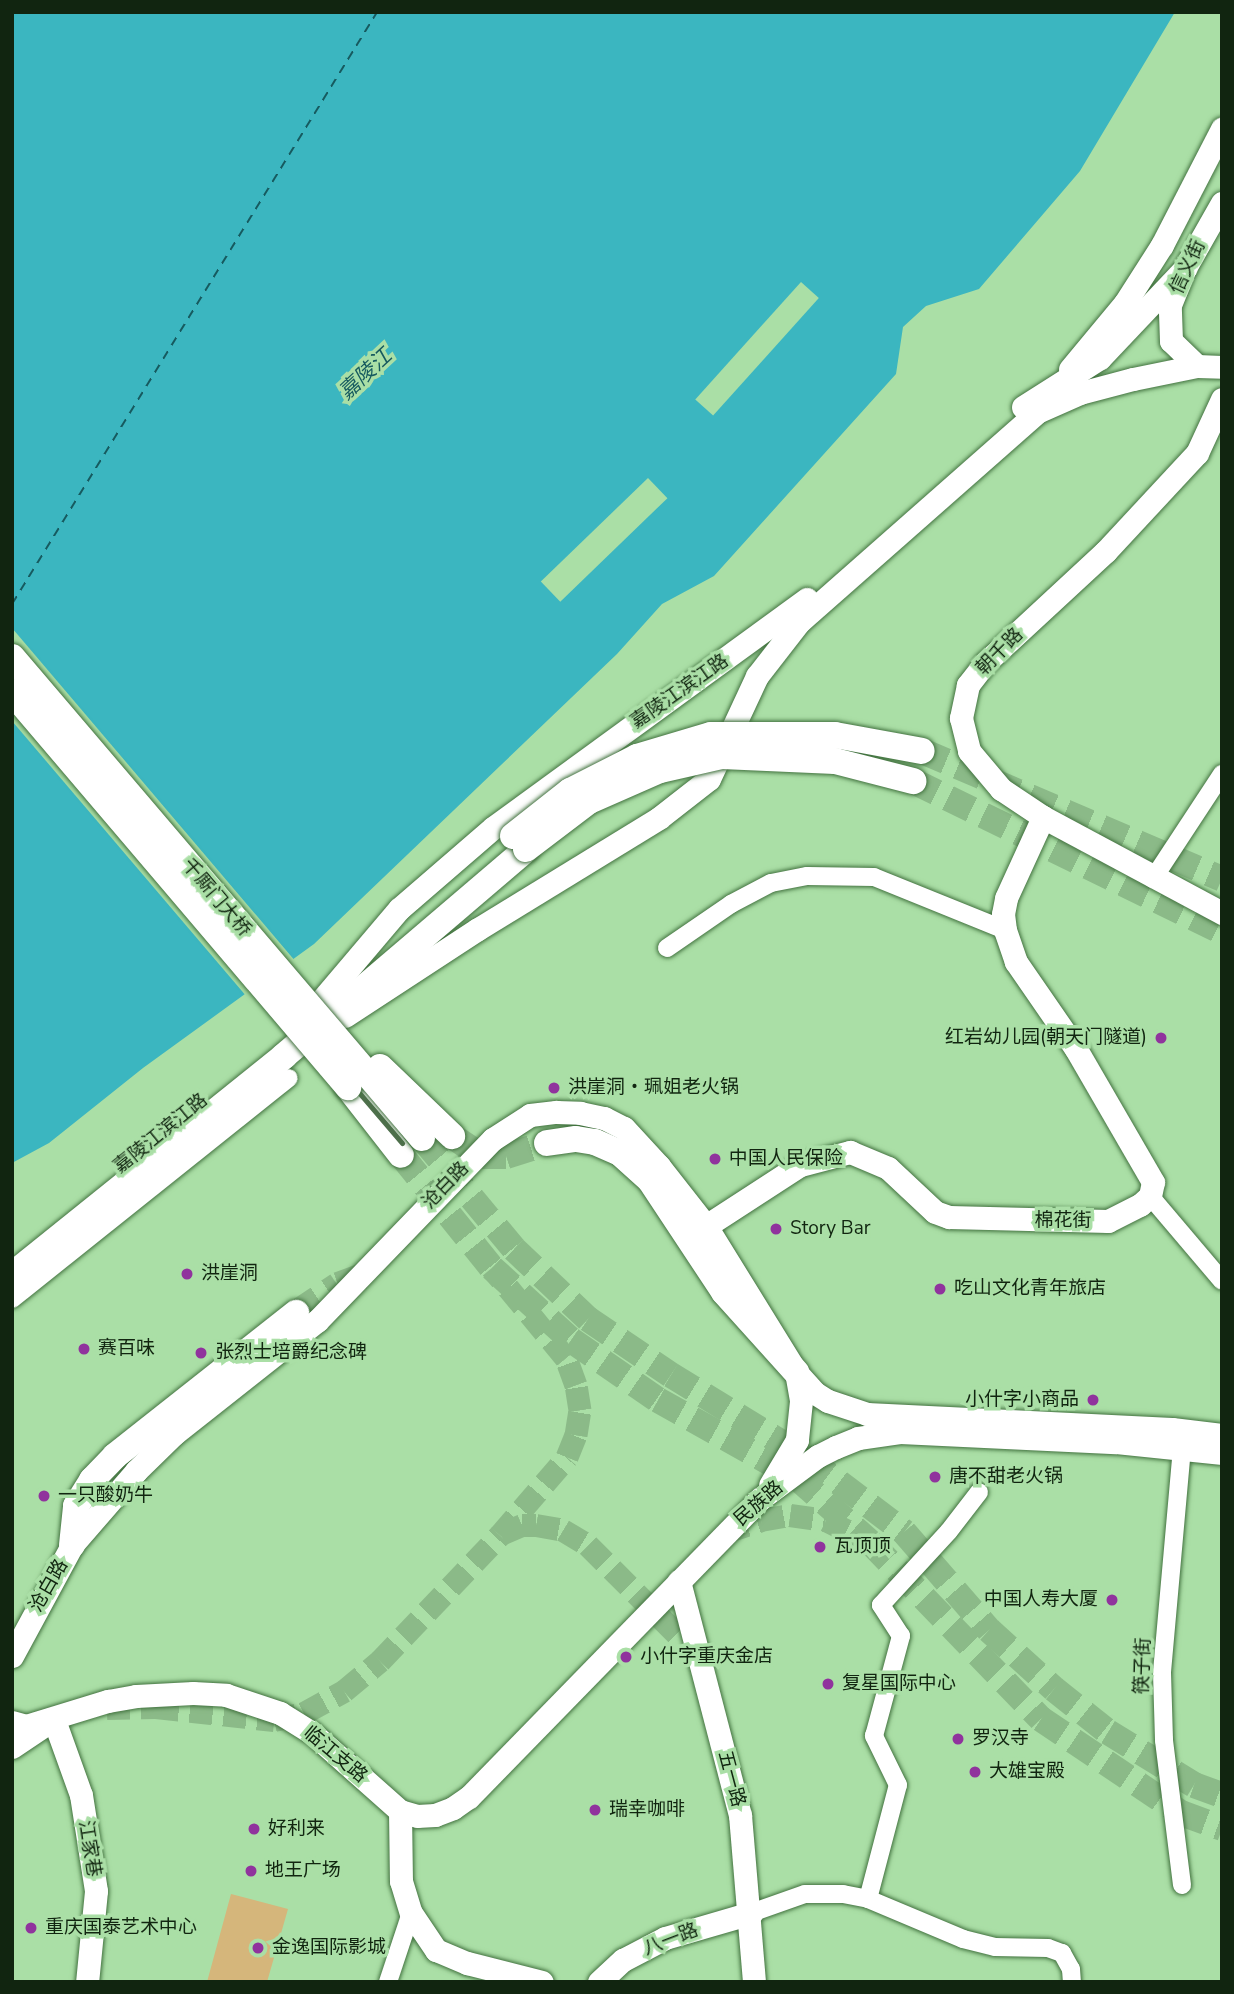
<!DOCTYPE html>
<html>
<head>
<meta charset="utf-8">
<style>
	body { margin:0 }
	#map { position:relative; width:1234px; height:1994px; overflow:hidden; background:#aadfa6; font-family:"Nunito Sans","Noto Sans SC",sans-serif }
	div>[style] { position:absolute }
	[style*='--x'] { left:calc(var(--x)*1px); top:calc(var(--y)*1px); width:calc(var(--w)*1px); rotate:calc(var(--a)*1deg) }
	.green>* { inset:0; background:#d5b67b }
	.water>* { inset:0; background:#3bb6c0 }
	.pier>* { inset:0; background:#aadfa6; transform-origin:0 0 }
	.ferry>* { height:2px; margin-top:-1px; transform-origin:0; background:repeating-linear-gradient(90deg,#165a5f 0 9px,transparent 0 16px) }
	.secondary-tunnel>* { height:23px; margin-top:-11.5px; transform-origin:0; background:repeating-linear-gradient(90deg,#8bba88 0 23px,transparent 0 34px) }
	.primary-tunnel>* { height:26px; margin-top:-13px; transform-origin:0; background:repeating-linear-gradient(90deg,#8bba88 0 26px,transparent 0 39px) }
	.roads { filter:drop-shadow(0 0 2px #42723f) drop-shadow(0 0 2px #42723f) }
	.street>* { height:18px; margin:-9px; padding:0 9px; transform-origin:9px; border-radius:9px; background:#fff }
	.secondary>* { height:23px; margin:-11.5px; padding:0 11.5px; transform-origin:11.5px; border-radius:11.5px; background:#fff }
	.primary>* { height:26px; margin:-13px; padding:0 13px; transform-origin:13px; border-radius:13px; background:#fff }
	.rail>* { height:5px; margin:-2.5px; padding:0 2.5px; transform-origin:2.5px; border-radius:2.5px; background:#4e704c }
	.bridges { filter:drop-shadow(0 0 2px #42723f) drop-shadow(0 0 2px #42723f) }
	.primary-bridge>* { height:26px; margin:-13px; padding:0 13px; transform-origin:13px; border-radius:13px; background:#fff }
	.dots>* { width:19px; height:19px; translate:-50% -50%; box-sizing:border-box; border:4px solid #aadfa6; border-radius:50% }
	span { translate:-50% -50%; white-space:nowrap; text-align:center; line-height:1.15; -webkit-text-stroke:7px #aadfa6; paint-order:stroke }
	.street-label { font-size:19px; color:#112510 }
	.poi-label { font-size:19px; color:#112510 }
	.right { translate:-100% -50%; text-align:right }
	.left { translate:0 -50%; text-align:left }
	.water-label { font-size:21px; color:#165a5f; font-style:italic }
	.frame { position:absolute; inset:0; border:14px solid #112510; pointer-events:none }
</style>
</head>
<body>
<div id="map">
	<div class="green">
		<i style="clip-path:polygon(231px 1894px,288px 1909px,267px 1982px,207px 1982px)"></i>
	</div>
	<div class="water">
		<i style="clip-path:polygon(12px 12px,1175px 12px,1080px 171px,979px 289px,926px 306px,903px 327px,896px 374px,714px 576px,662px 604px,617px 654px,314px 944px,143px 1068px,49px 1143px,12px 1163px)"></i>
	</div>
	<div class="pier">
		<i style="left:801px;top:282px;width:24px;height:158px;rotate:42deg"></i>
		<i style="left:648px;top:478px;width:28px;height:149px;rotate:46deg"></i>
		<i style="clip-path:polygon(12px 628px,296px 962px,247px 997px,12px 721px)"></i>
	</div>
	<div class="ferry">
		<i style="--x:12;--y:604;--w:695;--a:-58.34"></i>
	</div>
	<div class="secondary-tunnel">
		<i style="--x:725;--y:1532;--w:38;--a:-18"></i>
		<i style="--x:761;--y:1520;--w:29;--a:-10"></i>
		<i style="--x:790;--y:1515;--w:36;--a:8"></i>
		<i style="--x:826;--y:1520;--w:49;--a:26.6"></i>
		<i style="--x:501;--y:1534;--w:23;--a:-23"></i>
		<i style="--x:522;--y:1525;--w:14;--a:0"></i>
		<i style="--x:536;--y:1525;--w:27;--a:10"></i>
		<i style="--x:563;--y:1530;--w:29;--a:31"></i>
		<i style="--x:588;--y:1545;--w:148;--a:45"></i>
		<i style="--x:693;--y:1650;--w:14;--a:56"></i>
		<i style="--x:107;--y:1708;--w:49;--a:-1.2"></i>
		<i style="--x:156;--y:1707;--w:119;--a:6.3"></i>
		<i style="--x:274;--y:1720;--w:31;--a:-13"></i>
		<i style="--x:304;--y:1713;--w:46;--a:-28.8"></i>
		<i style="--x:344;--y:1691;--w:47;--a:-39.8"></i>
		<i style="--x:380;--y:1661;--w:174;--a:-46.4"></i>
		<i style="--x:500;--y:1535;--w:103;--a:-49.3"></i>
		<i style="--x:567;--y:1457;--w:24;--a:-68"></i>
		<i style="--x:576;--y:1435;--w:25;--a:-81"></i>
		<i style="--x:580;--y:1410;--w:25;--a:-99"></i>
		<i style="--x:576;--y:1385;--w:29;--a:-110"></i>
		<i style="--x:566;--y:1358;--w:117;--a:-129.4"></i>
	</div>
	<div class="primary-tunnel">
		<i style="--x:922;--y:751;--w:326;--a:23.1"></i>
		<i style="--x:913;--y:781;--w:344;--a:26"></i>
		<i style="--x:452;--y:1136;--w:36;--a:34"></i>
		<i style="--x:482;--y:1156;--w:24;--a:0"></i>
		<i style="--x:506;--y:1156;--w:43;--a:-17.6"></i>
		<i style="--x:422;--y:1138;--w:144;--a:50.3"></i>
		<i style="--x:514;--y:1249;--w:102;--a:43.4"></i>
		<i style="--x:588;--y:1319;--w:100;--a:34"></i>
		<i style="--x:671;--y:1375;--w:161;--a:31.5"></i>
		<i style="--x:808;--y:1459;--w:121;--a:37.2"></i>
		<i style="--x:904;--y:1532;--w:130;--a:49.1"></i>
		<i style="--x:989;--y:1630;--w:88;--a:42.2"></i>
		<i style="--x:1054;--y:1689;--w:69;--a:38.5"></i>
		<i style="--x:1108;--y:1732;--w:101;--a:31.6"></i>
		<i style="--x:1194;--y:1785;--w:30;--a:20"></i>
		<i style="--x:401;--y:1155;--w:145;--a:51.2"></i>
		<i style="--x:492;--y:1268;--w:107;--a:42.3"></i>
		<i style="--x:571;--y:1340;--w:106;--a:34.6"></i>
		<i style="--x:658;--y:1400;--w:158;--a:29.2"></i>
		<i style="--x:796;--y:1477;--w:98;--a:41.3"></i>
		<i style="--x:870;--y:1542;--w:246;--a:46"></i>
		<i style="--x:1041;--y:1719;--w:169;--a:33.9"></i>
		<i style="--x:1181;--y:1813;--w:44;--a:20.1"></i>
		<i style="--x:296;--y:1313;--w:50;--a:-33.7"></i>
		<i style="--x:338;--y:1285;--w:27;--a:-20"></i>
	</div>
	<div class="roads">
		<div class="street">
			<i style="--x:1153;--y:879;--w:126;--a:-56.7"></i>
			<i style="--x:667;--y:948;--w:78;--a:-34.5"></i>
			<i style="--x:731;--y:904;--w:45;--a:-27.7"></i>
			<i style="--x:771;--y:883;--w:37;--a:-11"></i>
			<i style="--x:807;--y:876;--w:67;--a:0.9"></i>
			<i style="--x:874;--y:877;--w:141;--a:22"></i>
			<i style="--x:1150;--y:1196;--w:111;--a:49.7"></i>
			<i style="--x:12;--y:1299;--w:354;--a:-38.6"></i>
			<i style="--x:1182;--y:1885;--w:146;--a:-97.1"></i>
			<i style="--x:1164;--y:1740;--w:68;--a:-91.7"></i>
			<i style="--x:1162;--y:1672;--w:226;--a:-84.9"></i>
			<i style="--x:868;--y:1899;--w:118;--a:-75.3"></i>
			<i style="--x:898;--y:1785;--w:55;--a:-116.1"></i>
			<i style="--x:874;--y:1736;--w:104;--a:-74.9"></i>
			<i style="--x:901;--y:1636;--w:37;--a:-123"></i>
			<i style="--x:881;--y:1605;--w:100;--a:-47.4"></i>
			<i style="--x:949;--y:1531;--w:49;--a:-52.4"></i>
			<i style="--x:751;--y:1913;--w:57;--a:-19.4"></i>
			<i style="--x:805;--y:1894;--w:38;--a:0"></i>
			<i style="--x:843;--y:1894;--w:25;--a:11"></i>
			<i style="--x:868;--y:1899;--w:103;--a:22.8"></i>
			<i style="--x:963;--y:1939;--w:33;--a:14"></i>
			<i style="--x:995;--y:1947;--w:53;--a:1.1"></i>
			<i style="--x:1048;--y:1948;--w:15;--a:20"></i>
			<i style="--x:1062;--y:1953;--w:18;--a:61"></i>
			<i style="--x:1071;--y:1969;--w:13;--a:86"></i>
			<i style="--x:388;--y:1982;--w:73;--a:-71.6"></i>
		</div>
		<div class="secondary">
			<i style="--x:1197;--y:366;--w:36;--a:-136"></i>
			<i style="--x:1171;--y:341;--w:36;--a:-92"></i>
			<i style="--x:1170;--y:305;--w:40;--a:-68"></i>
			<i style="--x:1185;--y:268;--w:75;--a:-60.4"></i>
			<i style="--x:1070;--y:369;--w:86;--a:-50.2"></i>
			<i style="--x:1125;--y:303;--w:69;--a:-57.5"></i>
			<i style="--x:1162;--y:245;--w:131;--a:-62.7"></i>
			<i style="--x:1222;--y:399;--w:60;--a:114.8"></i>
			<i style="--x:1197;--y:453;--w:134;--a:132.9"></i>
			<i style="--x:1106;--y:551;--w:165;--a:137.2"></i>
			<i style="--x:985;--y:663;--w:28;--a:128"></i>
			<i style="--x:968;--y:685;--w:34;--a:102"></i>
			<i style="--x:961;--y:718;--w:34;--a:76"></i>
			<i style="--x:969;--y:751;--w:50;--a:49.9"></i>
			<i style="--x:1001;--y:789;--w:50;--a:33.7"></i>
			<i style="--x:1043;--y:817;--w:203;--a:28.2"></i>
			<i style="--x:1023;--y:407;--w:91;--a:-32.5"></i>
			<i style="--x:1100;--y:358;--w:124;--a:-46.6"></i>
			<i style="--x:309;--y:1015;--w:139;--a:-49.7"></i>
			<i style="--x:399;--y:909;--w:125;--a:-40.8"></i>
			<i style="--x:494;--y:827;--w:387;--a:-36.1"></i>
			<i style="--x:345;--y:1016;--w:159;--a:-33.2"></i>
			<i style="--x:478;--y:929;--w:212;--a:-31.5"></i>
			<i style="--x:659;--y:818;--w:63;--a:-38"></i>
			<i style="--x:709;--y:779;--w:114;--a:-65"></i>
			<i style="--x:757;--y:676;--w:68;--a:-52.1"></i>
			<i style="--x:799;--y:622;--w:317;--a:-41.4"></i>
			<i style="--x:1037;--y:412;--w:47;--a:-23.8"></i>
			<i style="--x:1080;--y:393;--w:55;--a:-14.8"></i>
			<i style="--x:1133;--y:379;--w:65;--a:-11.5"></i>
			<i style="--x:1197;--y:366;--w:25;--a:2"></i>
			<i style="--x:706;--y:1226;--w:112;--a:-33"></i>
			<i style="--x:800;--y:1165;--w:52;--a:-14.6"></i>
			<i style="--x:850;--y:1152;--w:41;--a:22.8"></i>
			<i style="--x:888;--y:1168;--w:64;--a:43.1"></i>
			<i style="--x:935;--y:1212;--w:15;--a:20"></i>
			<i style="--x:949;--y:1217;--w:159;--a:1.4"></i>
			<i style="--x:1108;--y:1221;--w:36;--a:-27"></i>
			<i style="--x:1140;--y:1205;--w:13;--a:-42"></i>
			<i style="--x:1150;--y:1196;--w:14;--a:-78"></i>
			<i style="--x:1153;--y:1182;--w:154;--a:-120.1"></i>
			<i style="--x:1076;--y:1049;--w:106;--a:-124.6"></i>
			<i style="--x:1016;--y:962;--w:34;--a:-109"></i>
			<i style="--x:1005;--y:930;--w:16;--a:-97"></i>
			<i style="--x:1003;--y:914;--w:16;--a:-79"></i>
			<i style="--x:1006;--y:898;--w:89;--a:-65.4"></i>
			<i style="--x:796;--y:1372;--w:28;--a:48"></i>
			<i style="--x:815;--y:1393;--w:15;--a:32"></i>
			<i style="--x:828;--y:1401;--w:41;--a:18.4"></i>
			<i style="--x:867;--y:1414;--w:305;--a:2.8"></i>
			<i style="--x:1172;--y:1429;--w:50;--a:6.8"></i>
			<i style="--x:679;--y:1581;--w:242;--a:75.4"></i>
			<i style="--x:740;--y:1815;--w:168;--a:85.2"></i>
			<i style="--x:12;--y:1656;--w:126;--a:-61.6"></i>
			<i style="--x:72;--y:1545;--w:98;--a:-49.1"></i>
			<i style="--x:136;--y:1471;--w:54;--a:-44.3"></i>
			<i style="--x:175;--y:1433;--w:181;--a:-38.3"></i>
			<i style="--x:317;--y:1321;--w:253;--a:-46"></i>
			<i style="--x:493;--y:1139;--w:44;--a:-33"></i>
			<i style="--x:530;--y:1115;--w:26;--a:-7"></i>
			<i style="--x:556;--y:1112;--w:24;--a:2"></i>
			<i style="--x:580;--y:1113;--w:25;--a:12"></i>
			<i style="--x:604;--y:1118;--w:22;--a:27"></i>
			<i style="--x:624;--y:1128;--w:52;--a:47.4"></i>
			<i style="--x:659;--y:1166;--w:76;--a:51.9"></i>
			<i style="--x:706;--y:1226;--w:172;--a:58.3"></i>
			<i style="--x:796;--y:1372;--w:29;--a:80"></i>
			<i style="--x:801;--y:1401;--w:39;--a:96"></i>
			<i style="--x:797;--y:1440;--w:52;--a:121"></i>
			<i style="--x:54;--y:1720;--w:80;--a:70.2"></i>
			<i style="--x:81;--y:1795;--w:97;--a:81.1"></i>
			<i style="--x:96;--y:1891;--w:91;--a:95.6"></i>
			<i style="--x:12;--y:1722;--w:15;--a:16"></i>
			<i style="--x:26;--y:1726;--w:86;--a:-17"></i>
			<i style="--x:108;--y:1701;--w:28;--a:-10"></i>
			<i style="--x:136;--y:1696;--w:57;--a:-3"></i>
			<i style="--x:193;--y:1693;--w:33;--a:3"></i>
			<i style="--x:226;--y:1695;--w:57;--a:18.4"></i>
			<i style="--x:280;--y:1713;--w:36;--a:32"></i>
			<i style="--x:311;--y:1732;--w:119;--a:41.6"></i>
			<i style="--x:400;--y:1811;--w:18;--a:16"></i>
			<i style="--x:417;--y:1816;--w:18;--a:-3"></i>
			<i style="--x:435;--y:1815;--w:19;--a:-21"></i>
			<i style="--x:453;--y:1808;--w:19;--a:-35"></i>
			<i style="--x:469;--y:1797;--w:417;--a:-45.7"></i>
			<i style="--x:760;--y:1499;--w:72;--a:-36.6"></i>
			<i style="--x:818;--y:1456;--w:20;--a:-27"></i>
			<i style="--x:836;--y:1447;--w:24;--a:-22"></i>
			<i style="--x:858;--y:1438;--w:42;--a:-8.1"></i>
			<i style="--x:900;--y:1432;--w:216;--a:2.7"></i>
			<i style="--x:1116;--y:1442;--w:107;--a:5.9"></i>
			<i style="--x:12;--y:1747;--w:40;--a:-34"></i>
			<i style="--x:400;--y:1811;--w:70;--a:89.2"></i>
			<i style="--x:401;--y:1881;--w:34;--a:73"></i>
			<i style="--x:411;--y:1913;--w:45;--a:56"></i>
			<i style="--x:436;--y:1950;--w:34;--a:23"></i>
			<i style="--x:467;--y:1963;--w:77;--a:14.2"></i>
			<i style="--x:599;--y:1982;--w:33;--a:-43"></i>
			<i style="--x:623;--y:1960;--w:47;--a:-27.6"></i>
			<i style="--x:665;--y:1938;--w:90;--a:-16.2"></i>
		</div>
		<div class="primary">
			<i style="--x:348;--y:1087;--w:86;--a:52.1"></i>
			<i style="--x:547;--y:1143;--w:29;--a:-8"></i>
			<i style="--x:576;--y:1139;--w:19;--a:9"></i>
			<i style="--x:595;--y:1142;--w:27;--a:24"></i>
			<i style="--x:620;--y:1153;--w:40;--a:42"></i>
			<i style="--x:650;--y:1180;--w:134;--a:56.5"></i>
			<i style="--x:724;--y:1292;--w:108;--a:48"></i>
			<i style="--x:12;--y:1275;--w:349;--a:-38.8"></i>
			<i style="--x:284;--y:1056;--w:318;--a:-40.5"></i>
			<i style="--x:72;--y:1545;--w:39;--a:-84"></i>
			<i style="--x:76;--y:1506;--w:31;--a:-58"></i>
			<i style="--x:92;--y:1480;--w:33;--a:-46"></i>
			<i style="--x:115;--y:1456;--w:231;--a:-38.3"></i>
		</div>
	</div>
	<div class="rail">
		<i style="--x:12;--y:668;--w:614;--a:49.56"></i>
		<i style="--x:12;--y:686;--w:601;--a:49.52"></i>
	</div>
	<div class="bridges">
		<div class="primary-bridge">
			<i style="--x:12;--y:657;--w:632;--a:49.56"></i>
			<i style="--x:12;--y:692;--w:519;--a:49.61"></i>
			<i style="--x:513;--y:836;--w:73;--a:-38.3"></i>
			<i style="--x:570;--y:791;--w:75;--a:-26.9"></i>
			<i style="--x:637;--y:757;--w:77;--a:-16.6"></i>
			<i style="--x:711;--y:735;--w:124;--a:0"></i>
			<i style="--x:835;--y:735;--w:88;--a:10.4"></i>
			<i style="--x:526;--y:849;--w:79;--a:-37.3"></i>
			<i style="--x:589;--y:801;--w:77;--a:-23.6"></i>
			<i style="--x:660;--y:770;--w:64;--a:-12.7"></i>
			<i style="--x:722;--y:756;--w:113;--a:2.5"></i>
			<i style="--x:835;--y:761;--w:81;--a:14.4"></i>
			<i style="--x:380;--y:1067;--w:100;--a:43.8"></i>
		</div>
	</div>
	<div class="dots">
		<i style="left:1161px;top:1038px;background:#90339d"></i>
		<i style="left:554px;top:1088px;background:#90339d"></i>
		<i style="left:715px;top:1159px;background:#90339d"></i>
		<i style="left:776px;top:1229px;background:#90339d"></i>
		<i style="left:187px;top:1274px;background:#90339d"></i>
		<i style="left:940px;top:1289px;background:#90339d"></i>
		<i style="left:84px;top:1349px;background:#90339d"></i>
		<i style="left:201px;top:1353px;background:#90339d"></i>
		<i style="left:1093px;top:1400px;background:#90339d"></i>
		<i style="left:935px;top:1477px;background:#90339d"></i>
		<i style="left:44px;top:1496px;background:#90339d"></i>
		<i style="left:820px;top:1547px;background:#90339d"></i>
		<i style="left:1112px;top:1600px;background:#90339d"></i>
		<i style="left:626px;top:1657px;background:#90339d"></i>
		<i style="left:828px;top:1684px;background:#90339d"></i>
		<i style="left:958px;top:1739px;background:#90339d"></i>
		<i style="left:975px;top:1772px;background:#90339d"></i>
		<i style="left:595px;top:1810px;background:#90339d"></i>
		<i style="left:254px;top:1829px;background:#90339d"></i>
		<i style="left:251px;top:1871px;background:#90339d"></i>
		<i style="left:31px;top:1928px;background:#90339d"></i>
		<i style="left:258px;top:1948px;background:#90339d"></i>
	</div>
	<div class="street-label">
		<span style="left:1188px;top:267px;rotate:-65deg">信义街</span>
		<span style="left:1000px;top:652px;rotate:-45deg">朝千路</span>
		<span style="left:680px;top:692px;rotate:-35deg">嘉陵江滨江路</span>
		<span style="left:216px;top:898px;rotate:50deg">千厮门大桥</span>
		<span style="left:161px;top:1134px;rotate:-39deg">嘉陵江滨江路</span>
		<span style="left:446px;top:1186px;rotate:-46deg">沧白路</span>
		<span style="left:1063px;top:1221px">棉花街</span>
		<span style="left:759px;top:1504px;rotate:-41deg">民族路</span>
		<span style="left:49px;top:1586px;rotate:-60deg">沧白路</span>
		<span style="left:1143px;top:1666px;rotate:-88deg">筷子街</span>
		<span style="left:335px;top:1755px;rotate:40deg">临江支路</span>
		<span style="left:731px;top:1779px;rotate:75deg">五一路</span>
		<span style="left:89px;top:1849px;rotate:81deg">江家巷</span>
		<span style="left:671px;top:1940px;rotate:-21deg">八一路</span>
	</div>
	<div class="poi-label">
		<span class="right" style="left:1147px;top:1038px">红岩幼儿园(朝天门隧道)</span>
		<span class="left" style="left:568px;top:1088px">洪崖洞‧珮姐老火锅</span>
		<span class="left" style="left:729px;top:1159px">中国人民保险</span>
		<span class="left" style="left:790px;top:1229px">Story Bar</span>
		<span class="left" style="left:201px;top:1274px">洪崖洞</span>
		<span class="left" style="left:954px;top:1289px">吃山文化青年旅店</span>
		<span class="left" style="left:98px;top:1349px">赛百味</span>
		<span class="left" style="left:215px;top:1353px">张烈士培爵纪念碑</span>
		<span class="right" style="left:1079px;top:1400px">小什字小商品</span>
		<span class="left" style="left:949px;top:1477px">唐不甜老火锅</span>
		<span class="left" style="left:58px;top:1496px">一只酸奶牛</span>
		<span class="left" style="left:834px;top:1547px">瓦顶顶</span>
		<span class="right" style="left:1098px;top:1600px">中国人寿大厦</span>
		<span class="left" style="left:640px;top:1657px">小什字重庆金店</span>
		<span class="left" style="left:842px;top:1684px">复星国际中心</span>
		<span class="left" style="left:972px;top:1739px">罗汉寺</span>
		<span class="left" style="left:989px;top:1772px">大雄宝殿</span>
		<span class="left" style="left:609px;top:1810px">瑞幸咖啡</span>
		<span class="left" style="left:268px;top:1829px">好利来</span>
		<span class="left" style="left:265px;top:1871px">地王广场</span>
		<span class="left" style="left:45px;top:1928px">重庆国泰艺术中心</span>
		<span class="left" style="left:272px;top:1948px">金逸国际影城</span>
	</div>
	<div class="water-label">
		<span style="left:365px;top:374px;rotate:-43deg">嘉陵江</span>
	</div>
	<div class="frame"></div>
</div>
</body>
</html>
